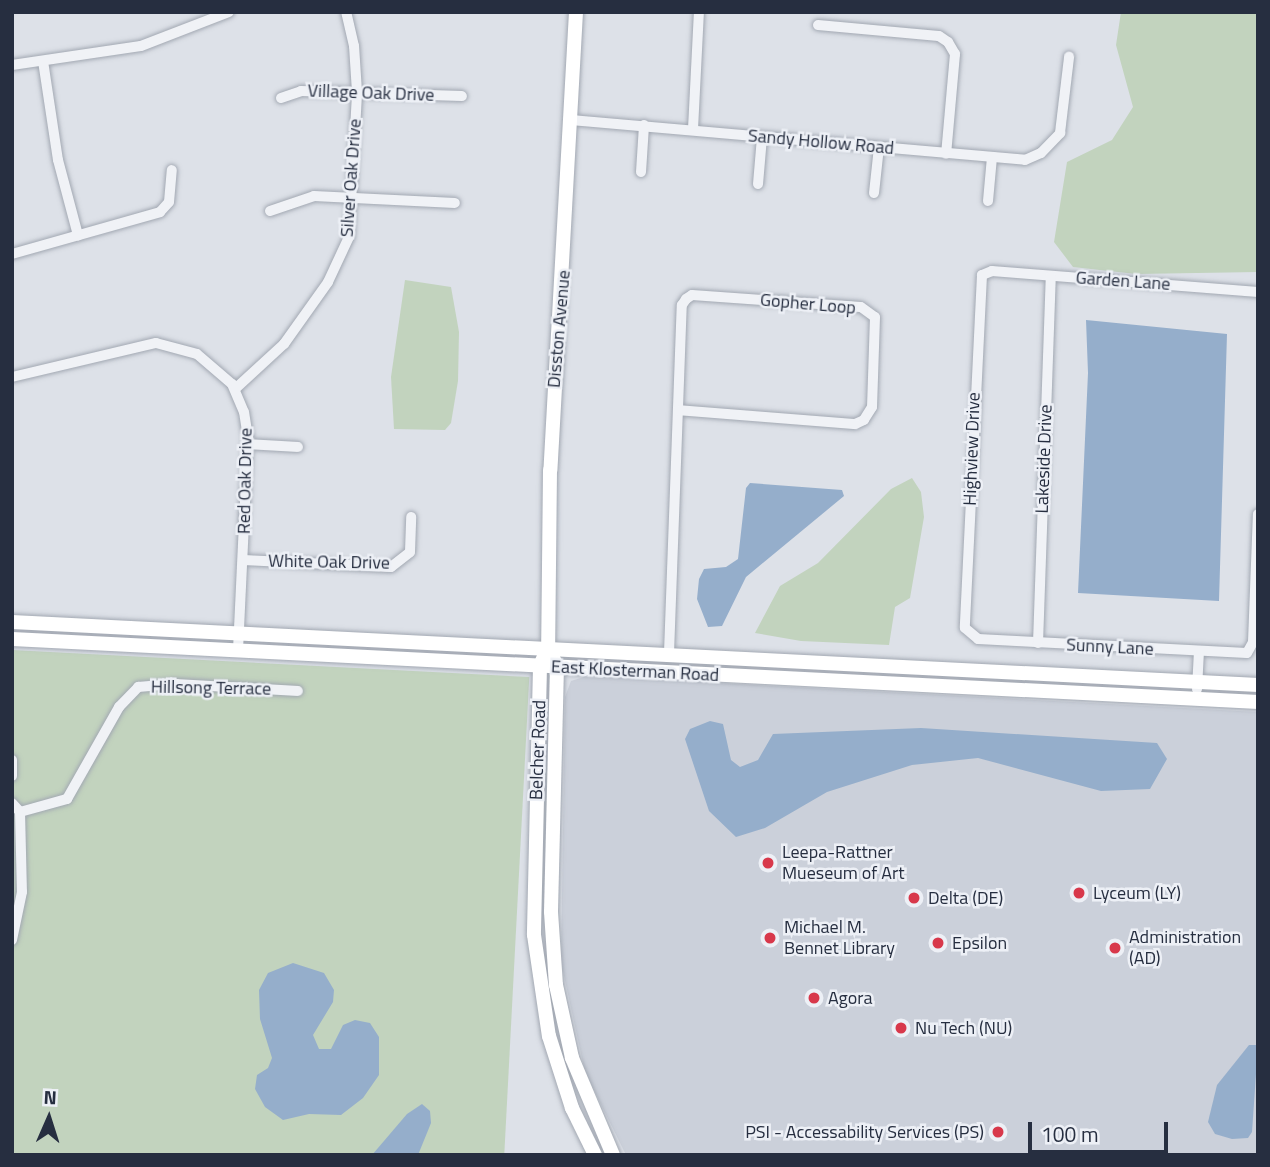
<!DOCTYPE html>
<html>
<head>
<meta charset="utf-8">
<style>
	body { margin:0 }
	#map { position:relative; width:1270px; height:1167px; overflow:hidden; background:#dde1e8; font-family:"Titillium Web",sans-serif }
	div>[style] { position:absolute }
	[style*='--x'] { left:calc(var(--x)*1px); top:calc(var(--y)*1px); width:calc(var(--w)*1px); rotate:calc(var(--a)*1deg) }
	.built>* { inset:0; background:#cbd0da }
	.green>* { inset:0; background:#c2d3be; transform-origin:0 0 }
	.water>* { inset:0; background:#95aecb }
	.roads { filter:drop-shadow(0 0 2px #a2a8b2) drop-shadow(0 0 2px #a2a8b2) }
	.street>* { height:10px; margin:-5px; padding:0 5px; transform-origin:5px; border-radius:5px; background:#f0f2f6 }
	.secondary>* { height:14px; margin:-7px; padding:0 7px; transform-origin:7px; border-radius:7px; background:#fff }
	.dots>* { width:19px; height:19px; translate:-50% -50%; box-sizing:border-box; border:4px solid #edf0f6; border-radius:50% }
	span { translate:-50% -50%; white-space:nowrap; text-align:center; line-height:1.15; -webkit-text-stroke:5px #edf0f6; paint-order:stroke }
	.street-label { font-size:18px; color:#262e40 }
	.poi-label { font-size:18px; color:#262e40 }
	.left { translate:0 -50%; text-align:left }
	.right { translate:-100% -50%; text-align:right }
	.frame { position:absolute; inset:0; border:14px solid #262e40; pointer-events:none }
	.north { position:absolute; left:14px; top:1083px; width:70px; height:70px; -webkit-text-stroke:5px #edf0f6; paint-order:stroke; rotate:3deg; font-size:19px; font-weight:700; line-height:28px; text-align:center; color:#262e40 }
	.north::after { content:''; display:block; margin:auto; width:24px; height:32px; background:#262e40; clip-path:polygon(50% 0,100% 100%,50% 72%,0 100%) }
	.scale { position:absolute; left:1028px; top:1122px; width:140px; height:32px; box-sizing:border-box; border:4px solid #262e40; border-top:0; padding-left:9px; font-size:21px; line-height:24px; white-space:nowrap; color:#262e40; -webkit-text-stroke:5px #edf0f6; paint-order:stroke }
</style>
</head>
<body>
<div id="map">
	<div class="built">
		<i style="clip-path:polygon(587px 676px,1258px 712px,1258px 1155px,626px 1155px,585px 1072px,561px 962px,565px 697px,571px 681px)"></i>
	</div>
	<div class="green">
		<i style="clip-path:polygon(1121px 12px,1258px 12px,1258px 272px,1136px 274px,1073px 267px,1054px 242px,1067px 162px,1112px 140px,1133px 107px,1116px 45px)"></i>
		<i style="clip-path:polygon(405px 280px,451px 287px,459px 332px,458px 381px,451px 423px,445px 430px,394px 429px,391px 377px)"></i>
		<i style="clip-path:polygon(912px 478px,921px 492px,924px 517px,910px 598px,895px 607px,889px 645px,801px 641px,755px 633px,780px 586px,818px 563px,891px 489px)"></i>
		<i style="left:12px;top:650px;width:518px;height:505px;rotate:3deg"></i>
	</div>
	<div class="water">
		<i style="clip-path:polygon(1086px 320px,1227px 334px,1219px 601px,1078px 593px,1088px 373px)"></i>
		<i style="clip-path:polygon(750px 483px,842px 490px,844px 496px,746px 577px,722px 626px,708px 627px,697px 599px,699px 579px,704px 569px,726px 567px,738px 559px,746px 488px)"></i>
		<i style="clip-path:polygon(710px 721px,723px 724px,731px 760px,740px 767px,758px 760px,773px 734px,921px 728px,1157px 743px,1167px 759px,1150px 789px,1101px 791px,978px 758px,912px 765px,827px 792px,765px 828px,736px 837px,709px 811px,685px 739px,690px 729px)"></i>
		<i style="clip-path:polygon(293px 963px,324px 973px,334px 990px,333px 1002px,313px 1035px,319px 1049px,331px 1049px,343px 1025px,355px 1020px,370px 1023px,379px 1037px,379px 1075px,363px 1098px,341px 1115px,309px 1114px,283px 1120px,265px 1107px,255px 1089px,257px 1075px,268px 1068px,272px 1058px,260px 1019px,259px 990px,268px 973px)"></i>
		<i style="clip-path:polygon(1249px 1045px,1258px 1045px,1252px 1132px,1248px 1138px,1232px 1139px,1215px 1134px,1208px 1122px,1217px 1085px)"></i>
		<i style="clip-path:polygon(422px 1104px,430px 1111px,431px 1123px,418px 1155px,372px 1155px,407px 1114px)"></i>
	</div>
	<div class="roads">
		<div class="street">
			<i style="--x:818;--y:25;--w:121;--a:5.2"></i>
			<i style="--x:939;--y:36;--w:11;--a:34"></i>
			<i style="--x:948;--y:42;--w:14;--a:60"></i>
			<i style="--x:955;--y:54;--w:100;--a:95.1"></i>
			<i style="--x:43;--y:61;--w:100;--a:81.4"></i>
			<i style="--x:58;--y:160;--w:78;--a:75.1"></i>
			<i style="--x:12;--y:65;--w:130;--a:-8.4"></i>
			<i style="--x:141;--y:46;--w:94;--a:-21.1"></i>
			<i style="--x:281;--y:98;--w:21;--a:-19"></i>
			<i style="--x:301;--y:91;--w:161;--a:1.8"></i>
			<i style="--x:571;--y:120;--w:456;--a:5"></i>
			<i style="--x:1025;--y:160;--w:17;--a:-24"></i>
			<i style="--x:1041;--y:153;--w:28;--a:-46"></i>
			<i style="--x:1060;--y:133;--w:77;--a:-83.2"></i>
			<i style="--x:693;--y:129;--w:117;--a:-87.1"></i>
			<i style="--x:641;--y:172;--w:47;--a:-86.3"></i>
			<i style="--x:758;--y:184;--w:47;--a:-85.1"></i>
			<i style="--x:874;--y:193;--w:46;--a:-83.8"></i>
			<i style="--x:988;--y:201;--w:44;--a:-84.8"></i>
			<i style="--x:270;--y:211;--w:46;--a:-18.8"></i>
			<i style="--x:314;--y:196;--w:141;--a:2.8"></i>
			<i style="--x:12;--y:254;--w:154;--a:-15.8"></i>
			<i style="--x:160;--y:212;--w:13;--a:-48"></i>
			<i style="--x:169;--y:202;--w:32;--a:-85"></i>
			<i style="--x:1258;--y:292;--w:267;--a:-175.5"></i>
			<i style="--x:992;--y:271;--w:11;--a:158"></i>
			<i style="--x:982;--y:275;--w:353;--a:92.8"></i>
			<i style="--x:965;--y:628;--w:17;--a:40"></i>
			<i style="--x:978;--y:639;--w:269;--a:3"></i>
			<i style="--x:1247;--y:653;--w:13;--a:-61"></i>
			<i style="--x:1253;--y:642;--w:128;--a:-87.8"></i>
			<i style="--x:12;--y:377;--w:148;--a:-13.3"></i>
			<i style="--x:156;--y:343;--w:42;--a:15"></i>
			<i style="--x:197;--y:354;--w:46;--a:40.6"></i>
			<i style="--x:232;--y:384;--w:30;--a:67"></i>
			<i style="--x:244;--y:412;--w:26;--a:81"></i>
			<i style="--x:248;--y:438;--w:212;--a:92.7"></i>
			<i style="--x:235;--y:389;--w:67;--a:-42.6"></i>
			<i style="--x:284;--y:344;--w:76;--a:-54.6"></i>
			<i style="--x:328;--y:282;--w:50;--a:-65"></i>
			<i style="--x:349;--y:237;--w:145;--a:-86.8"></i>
			<i style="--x:357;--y:92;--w:46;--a:-93.7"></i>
			<i style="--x:354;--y:46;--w:35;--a:-103"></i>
			<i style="--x:247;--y:444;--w:51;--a:3.4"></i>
			<i style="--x:243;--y:560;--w:148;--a:2.7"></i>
			<i style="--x:391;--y:567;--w:24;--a:-38"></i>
			<i style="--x:410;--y:552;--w:35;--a:-88"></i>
			<i style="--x:1038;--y:643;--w:367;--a:-88"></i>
			<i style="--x:669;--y:653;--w:348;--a:-87.9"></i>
			<i style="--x:682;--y:305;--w:7;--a:-56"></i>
			<i style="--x:686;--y:299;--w:7;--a:-34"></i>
			<i style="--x:692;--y:295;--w:169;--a:4.1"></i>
			<i style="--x:861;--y:307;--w:17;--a:36"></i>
			<i style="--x:875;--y:317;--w:90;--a:91.9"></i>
			<i style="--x:872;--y:407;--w:15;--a:122"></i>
			<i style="--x:864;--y:420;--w:10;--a:156"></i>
			<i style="--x:855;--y:424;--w:177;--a:-175.5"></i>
			<i style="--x:1197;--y:689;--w:37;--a:-87"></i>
			<i style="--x:12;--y:760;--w:16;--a:90"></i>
			<i style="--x:12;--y:803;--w:12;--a:48"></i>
			<i style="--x:20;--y:812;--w:80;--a:88.6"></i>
			<i style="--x:22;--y:892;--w:49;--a:101.8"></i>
			<i style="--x:20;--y:812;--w:49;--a:-15.5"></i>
			<i style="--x:67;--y:799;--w:106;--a:-60.5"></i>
			<i style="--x:119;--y:707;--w:28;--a:-46"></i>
			<i style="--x:138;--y:687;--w:38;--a:-5"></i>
			<i style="--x:176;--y:684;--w:122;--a:3.3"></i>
		</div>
		<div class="secondary">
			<i style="--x:576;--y:12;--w:459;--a:93.2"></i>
			<i style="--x:550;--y:470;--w:177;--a:90.6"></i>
			<i style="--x:548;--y:647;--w:21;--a:113"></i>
			<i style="--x:540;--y:666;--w:269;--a:91.3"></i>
			<i style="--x:534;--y:935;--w:102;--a:81.6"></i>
			<i style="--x:549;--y:1036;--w:76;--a:72.3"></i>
			<i style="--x:572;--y:1108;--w:52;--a:63.9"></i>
			<i style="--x:12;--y:622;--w:1248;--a:2.89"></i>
			<i style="--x:12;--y:639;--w:1248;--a:2.89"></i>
			<i style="--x:553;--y:658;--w:9;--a:63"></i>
			<i style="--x:557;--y:666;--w:246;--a:91.4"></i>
			<i style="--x:551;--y:912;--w:73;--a:86.1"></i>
			<i style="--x:556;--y:985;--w:75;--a:77.6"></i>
			<i style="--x:572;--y:1058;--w:105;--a:67.1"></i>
		</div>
	</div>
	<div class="dots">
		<i style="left:768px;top:863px;background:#d8384b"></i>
		<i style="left:1079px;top:893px;background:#d8384b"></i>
		<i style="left:914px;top:898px;background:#d8384b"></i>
		<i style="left:770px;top:938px;background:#d8384b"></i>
		<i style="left:938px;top:943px;background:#d8384b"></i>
		<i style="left:1115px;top:948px;background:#d8384b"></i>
		<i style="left:814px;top:998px;background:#d8384b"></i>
		<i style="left:901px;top:1028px;background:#d8384b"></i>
		<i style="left:998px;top:1132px;background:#d8384b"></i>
	</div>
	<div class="street-label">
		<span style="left:371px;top:93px;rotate:2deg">Village Oak Drive</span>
		<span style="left:821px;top:142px;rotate:5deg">Sandy Hollow Road</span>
		<span style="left:351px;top:178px;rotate:-86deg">Silver Oak Drive</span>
		<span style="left:1123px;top:281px;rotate:4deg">Garden Lane</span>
		<span style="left:808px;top:304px;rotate:5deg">Gopher Loop</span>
		<span style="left:559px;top:329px;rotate:-85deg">Disston Avenue</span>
		<span style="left:972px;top:449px;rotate:-88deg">Highview Drive</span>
		<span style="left:1044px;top:459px;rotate:-88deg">Lakeside Drive</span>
		<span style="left:245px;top:481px;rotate:-89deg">Red Oak Drive</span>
		<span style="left:329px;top:562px;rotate:1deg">White Oak Drive</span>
		<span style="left:1110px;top:647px;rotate:3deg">Sunny Lane</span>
		<span style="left:635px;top:671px;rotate:3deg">East Klosterman Road</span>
		<span style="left:211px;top:688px;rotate:1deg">Hillsong Terrace</span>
		<span style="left:538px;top:750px;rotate:-88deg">Belcher Road</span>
	</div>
	<div class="poi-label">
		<span class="left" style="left:782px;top:863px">Leepa-Rattner<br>Mueseum of Art</span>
		<span class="left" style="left:1093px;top:893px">Lyceum (LY)</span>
		<span class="left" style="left:928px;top:898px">Delta (DE)</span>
		<span class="left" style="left:784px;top:938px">Michael M.<br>Bennet Library</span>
		<span class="left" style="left:1129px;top:948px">Administration<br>(AD)</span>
		<span class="left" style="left:952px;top:943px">Epsilon</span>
		<span class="left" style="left:828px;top:998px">Agora</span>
		<span class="left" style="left:915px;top:1028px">Nu Tech (NU)</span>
		<span class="right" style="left:984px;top:1132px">PSI - Accessability Services (PS)</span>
	</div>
	<div class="frame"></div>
	<div class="north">N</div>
	<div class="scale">100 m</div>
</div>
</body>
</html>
